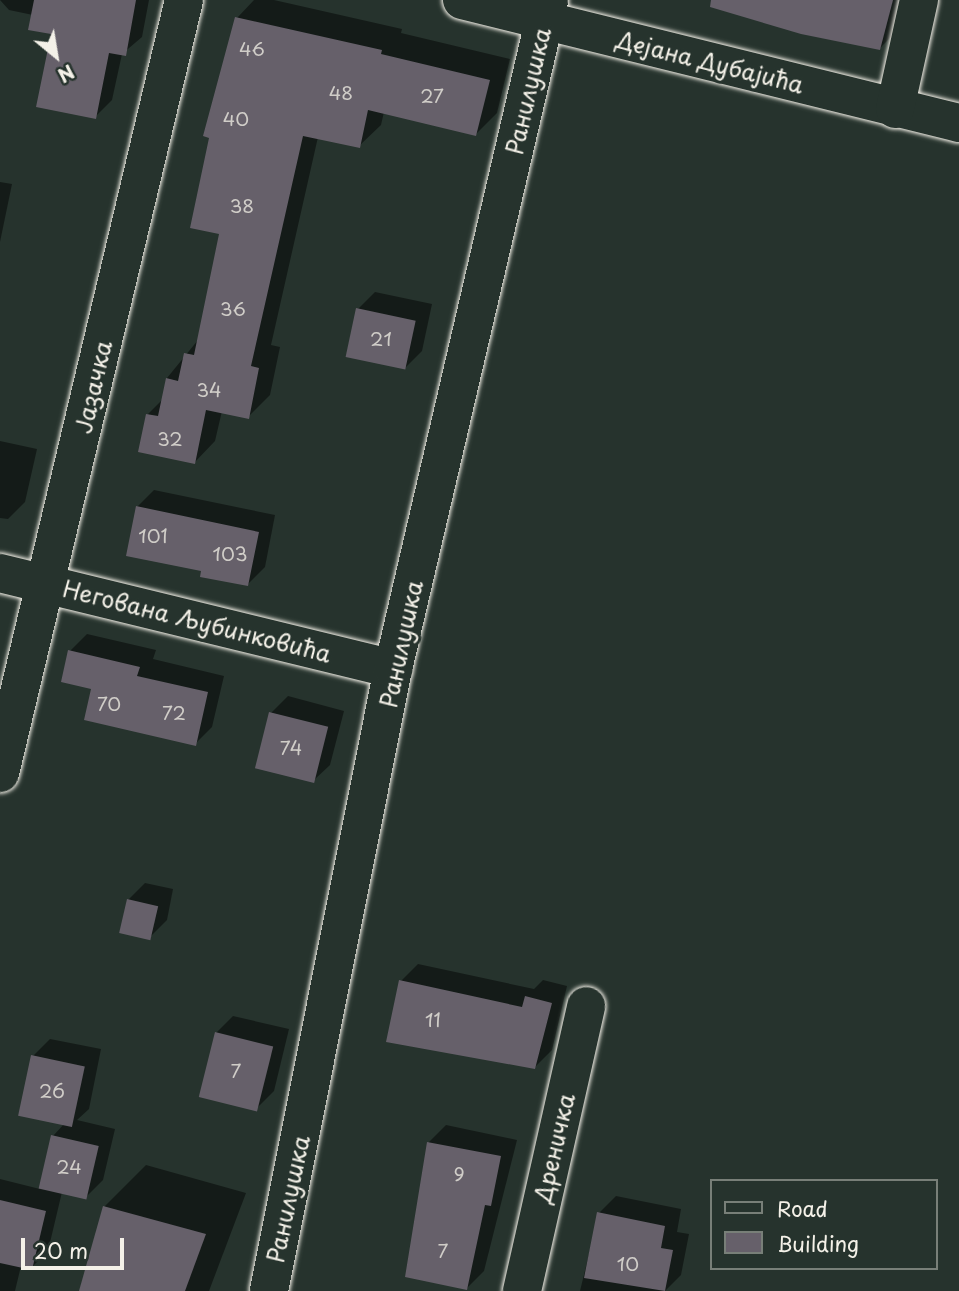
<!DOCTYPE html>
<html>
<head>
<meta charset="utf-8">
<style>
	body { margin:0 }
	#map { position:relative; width:959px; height:1291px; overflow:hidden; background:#26332d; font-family:"Playpen Sans",sans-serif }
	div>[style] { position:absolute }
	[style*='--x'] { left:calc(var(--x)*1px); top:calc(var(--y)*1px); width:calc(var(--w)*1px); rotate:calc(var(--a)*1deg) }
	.shadow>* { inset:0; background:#0007 }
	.building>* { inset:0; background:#66606a; transform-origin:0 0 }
	.roads { filter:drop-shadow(0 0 2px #f4f1e8) drop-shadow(0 0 2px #f4f1e8) }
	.street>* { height:38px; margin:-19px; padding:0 19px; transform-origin:19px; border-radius:19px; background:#26332d }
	span { translate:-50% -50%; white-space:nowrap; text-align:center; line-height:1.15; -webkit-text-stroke:6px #26332d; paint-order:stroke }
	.number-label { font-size:19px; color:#d0cdc8 }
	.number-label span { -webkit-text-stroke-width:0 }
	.street-label { font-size:23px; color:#f4f1e8 }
	.legend { position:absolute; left:710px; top:1179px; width:228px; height:91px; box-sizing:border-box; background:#26332d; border:2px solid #787f78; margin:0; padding:9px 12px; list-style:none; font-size:21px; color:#f4f1e8 }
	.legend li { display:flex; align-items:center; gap:14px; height:35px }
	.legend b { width:35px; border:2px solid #787f78 }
	.north { position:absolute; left:21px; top:21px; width:70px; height:70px; -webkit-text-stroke:5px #26332d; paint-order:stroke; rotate:150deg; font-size:19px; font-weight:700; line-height:28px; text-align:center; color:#f4f1e8 }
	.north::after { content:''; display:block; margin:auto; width:24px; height:32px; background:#f4f1e8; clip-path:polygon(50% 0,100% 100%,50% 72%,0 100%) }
	.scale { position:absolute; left:21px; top:1238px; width:103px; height:32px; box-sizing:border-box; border:4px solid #f4f1e8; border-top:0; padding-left:9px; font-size:21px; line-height:24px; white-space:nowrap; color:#f4f1e8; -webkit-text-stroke:5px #26332d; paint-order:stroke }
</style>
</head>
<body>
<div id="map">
	<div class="shadow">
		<i style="clip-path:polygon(0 0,149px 0,142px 37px,122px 54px,112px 100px,95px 117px,53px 32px,33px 15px,9px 10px)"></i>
		<i style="clip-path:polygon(254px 0,274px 0,402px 29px,401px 33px,510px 59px,497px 113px,476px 134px,384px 112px,381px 125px,359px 146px,318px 137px,271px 345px,280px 347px,270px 395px,248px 417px,222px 411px,215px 441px,194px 463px,148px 414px,163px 399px,167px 378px,198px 340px,221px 232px,237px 18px)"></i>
		<i style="clip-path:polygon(737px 0,905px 0,897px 31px,880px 48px)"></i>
		<i style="clip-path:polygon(0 182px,12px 184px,0 242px)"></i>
		<i style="clip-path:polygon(375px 292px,432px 304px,422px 351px,405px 368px,358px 309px)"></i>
		<i style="clip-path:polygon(0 441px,37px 449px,25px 502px,8px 519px,0 518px)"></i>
		<i style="clip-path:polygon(154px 490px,275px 515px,265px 567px,248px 584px,137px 507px)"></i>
		<i style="clip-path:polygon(87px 634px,156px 650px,153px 659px,224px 676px,212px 727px,195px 744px,70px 651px)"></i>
		<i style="clip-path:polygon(288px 696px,344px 711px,330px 765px,313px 781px,271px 713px)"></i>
		<i style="clip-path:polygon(145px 883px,173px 889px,167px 920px,150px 937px,128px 900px)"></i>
		<i style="clip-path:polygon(418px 964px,534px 989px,543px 980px,567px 986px,552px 1050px,535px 1067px,401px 981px)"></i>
		<i style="clip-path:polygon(233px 1016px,289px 1029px,274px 1091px,257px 1108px,216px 1033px)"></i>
		<i style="clip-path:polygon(50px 1039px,101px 1049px,89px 1109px,77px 1120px,115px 1129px,103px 1180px,86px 1197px,62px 1192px,48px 1251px,31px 1268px,21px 1266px,15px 1291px,0 1291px,0 1179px,40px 1189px,53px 1136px,64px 1124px,33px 1056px)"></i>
		<i style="clip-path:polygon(446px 1125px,517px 1140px,484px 1271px,467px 1288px,429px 1142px)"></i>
		<i style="clip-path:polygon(146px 1165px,246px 1193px,209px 1291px,81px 1291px,105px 1206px)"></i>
		<i style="clip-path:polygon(616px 1196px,681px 1209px,677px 1232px,689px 1234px,681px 1275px,665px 1291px,580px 1291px,599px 1213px)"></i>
	</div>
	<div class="building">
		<i style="clip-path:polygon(34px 0,136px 0,126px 56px,109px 53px,96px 119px,36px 107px,51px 34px,28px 30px)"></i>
		<i style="clip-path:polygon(711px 0,893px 0,880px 50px,801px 34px,710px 7px)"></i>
		<i style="clip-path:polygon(235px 17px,382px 50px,381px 54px,490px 80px,476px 136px,368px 110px,360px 148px,303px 136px,251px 366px,259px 368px,249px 419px,206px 410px,195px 464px,138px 452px,146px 414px,158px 416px,166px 378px,178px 381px,184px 353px,194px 355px,219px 234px,190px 228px,209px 138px,203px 136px)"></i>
		<i style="left:356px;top:308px;width:61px;height:50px;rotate:12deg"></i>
		<i style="clip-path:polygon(136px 506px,259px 532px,248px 586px,200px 577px,201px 571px,126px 556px)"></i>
		<i style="clip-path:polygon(68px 650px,140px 667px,137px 676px,208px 692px,196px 746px,84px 720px,91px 689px,61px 682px)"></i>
		<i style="left:269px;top:712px;width:61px;height:58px;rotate:14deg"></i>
		<i style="left:127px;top:899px;width:32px;height:35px;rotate:13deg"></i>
		<i style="clip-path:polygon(399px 980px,522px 1007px,525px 996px,552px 1003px,535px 1069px,386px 1042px)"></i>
		<i style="left:215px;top:1032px;width:60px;height:67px;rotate:14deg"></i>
		<i style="left:31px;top:1055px;width:55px;height:62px;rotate:12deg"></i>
		<i style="left:51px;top:1135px;width:49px;height:55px;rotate:13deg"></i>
		<i style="clip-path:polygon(427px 1142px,501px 1156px,491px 1206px,485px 1205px,467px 1290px,405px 1277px)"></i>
		<i style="clip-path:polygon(0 1200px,46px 1211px,32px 1270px,0 1263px)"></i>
		<i style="clip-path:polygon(103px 1206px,206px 1234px,185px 1291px,79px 1291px)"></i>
		<i style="clip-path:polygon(597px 1212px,665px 1226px,661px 1248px,673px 1250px,665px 1291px,584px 1278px)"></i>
	</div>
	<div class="roads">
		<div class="street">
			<i style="--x:462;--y:0;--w:512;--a:13.9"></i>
			<i style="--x:895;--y:109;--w:112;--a:-77.6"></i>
			<i style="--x:0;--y:573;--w:405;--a:13.7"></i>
			<i style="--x:0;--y:773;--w:795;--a:-76.61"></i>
			<i style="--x:269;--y:1291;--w:634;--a:-78.73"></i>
			<i style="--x:393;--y:669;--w:687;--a:-76.87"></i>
			<i style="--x:522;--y:1291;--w:292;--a:-77.3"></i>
		</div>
	</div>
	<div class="number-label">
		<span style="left:252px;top:49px">46</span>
		<span style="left:341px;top:93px">48</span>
		<span style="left:432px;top:96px">27</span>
		<span style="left:236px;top:119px">40</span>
		<span style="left:242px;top:206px">38</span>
		<span style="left:233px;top:309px">36</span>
		<span style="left:381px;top:339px">21</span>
		<span style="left:209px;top:390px">34</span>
		<span style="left:170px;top:439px">32</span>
		<span style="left:153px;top:536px">101</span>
		<span style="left:230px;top:554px">103</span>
		<span style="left:109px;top:704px">70</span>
		<span style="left:174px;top:713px">72</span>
		<span style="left:291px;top:748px">74</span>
		<span style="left:433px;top:1020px">11</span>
		<span style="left:236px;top:1071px">7</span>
		<span style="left:52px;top:1091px">26</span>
		<span style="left:69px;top:1167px">24</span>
		<span style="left:459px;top:1174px">9</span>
		<span style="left:443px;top:1251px">7</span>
		<span style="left:628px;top:1264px">10</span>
	</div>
	<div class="street-label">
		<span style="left:710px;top:62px;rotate:14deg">Дејана Дубајића</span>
		<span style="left:528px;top:91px;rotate:-77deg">Ранилушка</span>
		<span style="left:93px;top:387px;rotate:-77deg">Јазачка</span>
		<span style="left:197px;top:621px;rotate:14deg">Негована Љубинковића</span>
		<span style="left:401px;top:644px;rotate:-78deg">Ранилушка</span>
		<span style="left:554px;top:1148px;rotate:-77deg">Дреничка</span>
		<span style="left:288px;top:1199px;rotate:-78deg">Ранилушка</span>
	</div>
	<ul class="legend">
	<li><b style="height:9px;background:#26332d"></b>Road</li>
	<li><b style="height:19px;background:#66606a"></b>Building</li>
	</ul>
	<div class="north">N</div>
	<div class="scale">20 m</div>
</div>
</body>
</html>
